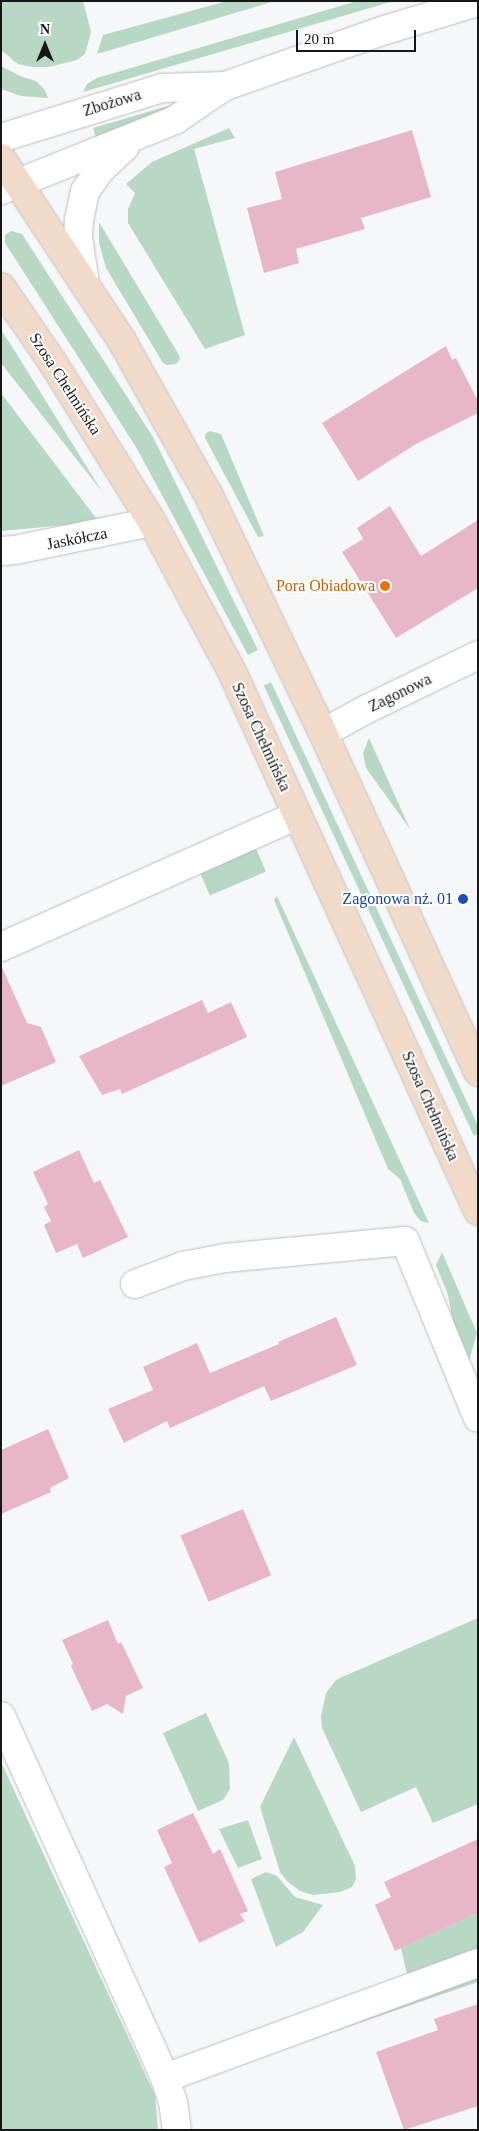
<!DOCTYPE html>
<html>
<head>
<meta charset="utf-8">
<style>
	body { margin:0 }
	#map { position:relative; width:479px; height:2131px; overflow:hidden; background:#f6f7f8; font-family:Georgia,serif }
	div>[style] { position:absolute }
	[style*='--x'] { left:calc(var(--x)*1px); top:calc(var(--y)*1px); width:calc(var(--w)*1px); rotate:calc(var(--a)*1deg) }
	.green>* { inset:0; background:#b8d8c5; transform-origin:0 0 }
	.building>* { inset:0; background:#e7b7c7; transform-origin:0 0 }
	.roads { filter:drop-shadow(0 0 1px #bcbdbe) drop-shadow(0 0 1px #bcbdbe) }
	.minor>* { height:28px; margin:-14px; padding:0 14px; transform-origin:14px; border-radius:14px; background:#fff }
	.tertiary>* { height:28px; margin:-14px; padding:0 14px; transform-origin:14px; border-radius:14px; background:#fff }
	.secondary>* { height:28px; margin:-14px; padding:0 14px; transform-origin:14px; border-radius:14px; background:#f2daca }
	.dots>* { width:14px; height:14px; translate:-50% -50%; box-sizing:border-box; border:2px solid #fff; border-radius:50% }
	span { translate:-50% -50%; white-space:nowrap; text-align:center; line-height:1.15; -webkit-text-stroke:4px #fff; paint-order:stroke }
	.street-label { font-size:16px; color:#171717 }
	.food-label { font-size:16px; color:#c56008 }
	.right { translate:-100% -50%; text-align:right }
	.transit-label { font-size:16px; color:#164399 }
	.frame { position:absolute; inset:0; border:2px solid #171717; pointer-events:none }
	.north { position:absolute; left:20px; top:20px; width:50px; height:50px; -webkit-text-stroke:4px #fff; paint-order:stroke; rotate:0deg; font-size:14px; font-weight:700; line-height:20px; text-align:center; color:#171717 }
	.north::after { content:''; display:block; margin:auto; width:18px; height:22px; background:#171717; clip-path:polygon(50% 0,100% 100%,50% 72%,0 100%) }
	.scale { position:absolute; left:296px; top:30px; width:120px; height:22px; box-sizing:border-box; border:2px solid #171717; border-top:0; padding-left:6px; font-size:15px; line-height:18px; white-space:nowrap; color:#171717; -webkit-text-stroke:4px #fff; paint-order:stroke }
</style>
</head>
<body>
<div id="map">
	<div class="green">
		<i style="clip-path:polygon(1px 1px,83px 1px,91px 32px,85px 54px,77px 60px,49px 67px,32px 67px,18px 64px,1px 50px)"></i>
		<i style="clip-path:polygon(227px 1px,275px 1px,97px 54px,103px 35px)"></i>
		<i style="clip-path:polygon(357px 1px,394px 1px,83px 92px,87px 84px,97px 78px)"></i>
		<i style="clip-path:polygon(1px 66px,20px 76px,36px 81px,45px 90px,48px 98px,21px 96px,1px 89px)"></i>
		<i style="clip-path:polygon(188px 100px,96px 137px,93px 128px)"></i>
		<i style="clip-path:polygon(229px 128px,235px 138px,194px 149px,245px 335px,205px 349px,128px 223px,128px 209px,135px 193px,126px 184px,152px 162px)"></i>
		<i style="clip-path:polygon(99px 222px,179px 355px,180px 359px,176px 364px,167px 365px,163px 363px,106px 268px,99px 243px)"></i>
		<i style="clip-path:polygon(11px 231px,22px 234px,153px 437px,258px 650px,248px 655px,136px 447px,5px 243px,5px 235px)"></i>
		<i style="clip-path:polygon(1px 330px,11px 345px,103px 493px,1px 363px)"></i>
		<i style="clip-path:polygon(1px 393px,99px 522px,1px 531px)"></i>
		<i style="clip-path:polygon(210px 431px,221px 434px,264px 536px,258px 537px,205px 438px,206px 433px)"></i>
		<i style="left:271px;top:682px;width:497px;height:8px;rotate:65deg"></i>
		<i style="clip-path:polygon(369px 738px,410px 829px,366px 768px,363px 753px)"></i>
		<i style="left:255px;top:846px;width:28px;height:61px;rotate:67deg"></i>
		<i style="clip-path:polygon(277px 896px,429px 1223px,421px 1221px,414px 1213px,400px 1179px,388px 1169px,274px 900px)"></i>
		<i style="clip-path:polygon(442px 1252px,477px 1333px,469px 1361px,478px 1381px,478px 1403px,461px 1366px,448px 1295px,436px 1265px)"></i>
		<i style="clip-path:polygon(478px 1618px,478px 1804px,433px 1823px,416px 1787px,361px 1812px,322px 1728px,321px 1716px,326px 1693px,336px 1680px,342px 1677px)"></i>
		<i style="clip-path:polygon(206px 1713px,229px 1763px,230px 1789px,223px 1800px,198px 1811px,163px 1733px)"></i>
		<i style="clip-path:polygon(294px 1737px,355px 1866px,356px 1879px,352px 1887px,340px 1892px,313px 1895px,300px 1891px,288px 1882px,280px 1872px,260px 1807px)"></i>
		<i style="clip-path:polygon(1px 1762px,155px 2095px,158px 2130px,1px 2130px)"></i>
		<i style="clip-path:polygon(248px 1820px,262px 1859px,238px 1868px,219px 1829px)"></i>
		<i style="clip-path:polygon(266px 1872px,277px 1876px,295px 1897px,323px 1905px,303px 1932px,276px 1947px,251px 1879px)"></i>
		<i style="clip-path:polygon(478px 1913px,478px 1952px,408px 1978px,401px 1948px)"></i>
		<i style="clip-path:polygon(478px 1973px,478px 1982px,292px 2046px,288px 2040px)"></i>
	</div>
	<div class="building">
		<i style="clip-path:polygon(412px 130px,431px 197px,361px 218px,365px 229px,296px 249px,299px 263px,264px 273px,247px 208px,282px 199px,275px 172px)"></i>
		<i style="clip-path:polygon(446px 346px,452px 360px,456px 358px,478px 401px,478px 413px,416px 444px,358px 481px,322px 423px)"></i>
		<i style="clip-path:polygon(390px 506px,421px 556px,478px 520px,478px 588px,396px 638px,342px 552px,363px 539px,357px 528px)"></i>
		<i style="clip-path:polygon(1px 965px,27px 1023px,41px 1027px,56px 1062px,1px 1086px)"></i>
		<i style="clip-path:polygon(202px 1000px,208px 1013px,231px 1002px,247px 1037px,122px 1094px,120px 1089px,102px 1095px,79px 1056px)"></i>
		<i style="clip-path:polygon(79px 1150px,94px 1183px,100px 1180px,128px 1237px,83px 1258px,77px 1244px,56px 1253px,44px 1225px,51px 1221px,44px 1207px,48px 1204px,33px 1172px)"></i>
		<i style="clip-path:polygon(336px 1317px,357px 1365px,271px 1401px,264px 1386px,170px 1428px,167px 1421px,124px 1443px,108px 1409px,153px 1390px,143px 1367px,197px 1343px,210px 1373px,279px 1344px,278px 1342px)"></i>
		<i style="clip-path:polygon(48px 1429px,69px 1478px,50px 1488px,51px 1492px,1px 1514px,1px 1450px)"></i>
		<i style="left:243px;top:1509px;width:72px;height:68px;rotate:67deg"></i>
		<i style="clip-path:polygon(108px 1620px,118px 1644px,121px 1642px,143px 1688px,126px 1696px,123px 1714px,107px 1704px,92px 1711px,71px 1666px,73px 1664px,62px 1640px)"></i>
		<i style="clip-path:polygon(193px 1813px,213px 1854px,220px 1849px,248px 1911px,240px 1914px,245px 1921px,199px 1943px,164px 1867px,172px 1863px,157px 1830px)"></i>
		<i style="clip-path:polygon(478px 1839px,478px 1913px,395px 1951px,375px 1905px,391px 1897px,384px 1882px)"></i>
		<i style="clip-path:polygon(478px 2004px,478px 2106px,404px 2130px,376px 2052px,438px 2030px,434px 2019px)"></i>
	</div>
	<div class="roads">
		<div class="minor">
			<i style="--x:1;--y:551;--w:14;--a:-4"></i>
			<i style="--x:15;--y:550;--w:140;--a:-11.6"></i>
			<i style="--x:323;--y:733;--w:50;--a:-28.6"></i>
			<i style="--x:367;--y:709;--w:123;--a:-25.9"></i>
			<i style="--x:1;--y:947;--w:324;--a:-24"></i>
			<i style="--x:135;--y:1284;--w:51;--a:-20.6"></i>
			<i style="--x:183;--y:1266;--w:43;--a:-10.8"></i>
			<i style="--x:225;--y:1258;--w:181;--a:-5.4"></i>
			<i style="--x:405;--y:1241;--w:191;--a:67.6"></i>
			<i style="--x:1;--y:1716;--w:397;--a:65.6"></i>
			<i style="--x:165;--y:2078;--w:25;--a:72"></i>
			<i style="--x:173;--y:2102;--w:28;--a:82"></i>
			<i style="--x:165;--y:2078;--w:333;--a:-20.2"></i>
		</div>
		<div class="tertiary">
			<i style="--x:1;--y:138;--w:170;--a:-17.2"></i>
			<i style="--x:163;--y:88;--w:62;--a:-1.8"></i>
			<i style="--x:1;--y:190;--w:188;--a:-21.9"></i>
			<i style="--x:175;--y:120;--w:60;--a:-34.2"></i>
			<i style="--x:225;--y:86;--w:170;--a:-19.3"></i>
			<i style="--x:385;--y:30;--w:97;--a:-16.8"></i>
			<i style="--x:85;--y:284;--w:48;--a:-98.5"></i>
			<i style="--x:78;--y:237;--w:17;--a:-87"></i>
			<i style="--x:79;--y:220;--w:30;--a:-78"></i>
			<i style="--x:85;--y:191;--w:26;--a:-54"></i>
			<i style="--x:100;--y:170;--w:34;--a:-43"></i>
		</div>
		<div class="secondary">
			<i style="--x:1;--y:158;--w:219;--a:56.5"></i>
			<i style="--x:122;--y:341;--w:176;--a:60.7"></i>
			<i style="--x:208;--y:494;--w:265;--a:64.3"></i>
			<i style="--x:323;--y:733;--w:373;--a:65.4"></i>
			<i style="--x:1;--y:287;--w:92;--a:55.6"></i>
			<i style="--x:53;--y:363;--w:187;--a:58.1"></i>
			<i style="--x:152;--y:522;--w:172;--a:61.9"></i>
			<i style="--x:233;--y:674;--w:590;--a:65.48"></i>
		</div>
	</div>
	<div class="dots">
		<i style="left:385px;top:586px;background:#e8710a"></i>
		<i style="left:463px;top:899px;background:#1a4fb4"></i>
	</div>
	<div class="street-label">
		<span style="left:112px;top:103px;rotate:-17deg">Zbożowa</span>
		<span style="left:65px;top:384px;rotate:57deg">Szosa Chełmińska</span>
		<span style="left:77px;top:539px;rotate:-11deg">Jaskółcza</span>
		<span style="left:400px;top:693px;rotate:-26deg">Zagonowa</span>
		<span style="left:261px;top:737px;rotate:65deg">Szosa Chełmińska</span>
		<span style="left:430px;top:1106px;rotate:66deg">Szosa Chełmińska</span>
	</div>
	<div class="food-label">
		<span class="right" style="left:375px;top:586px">Pora Obiadowa</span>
	</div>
	<div class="transit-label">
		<span class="right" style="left:453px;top:899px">Zagonowa nż. 01</span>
	</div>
	<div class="frame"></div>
	<div class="north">N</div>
	<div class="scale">20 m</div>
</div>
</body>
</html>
